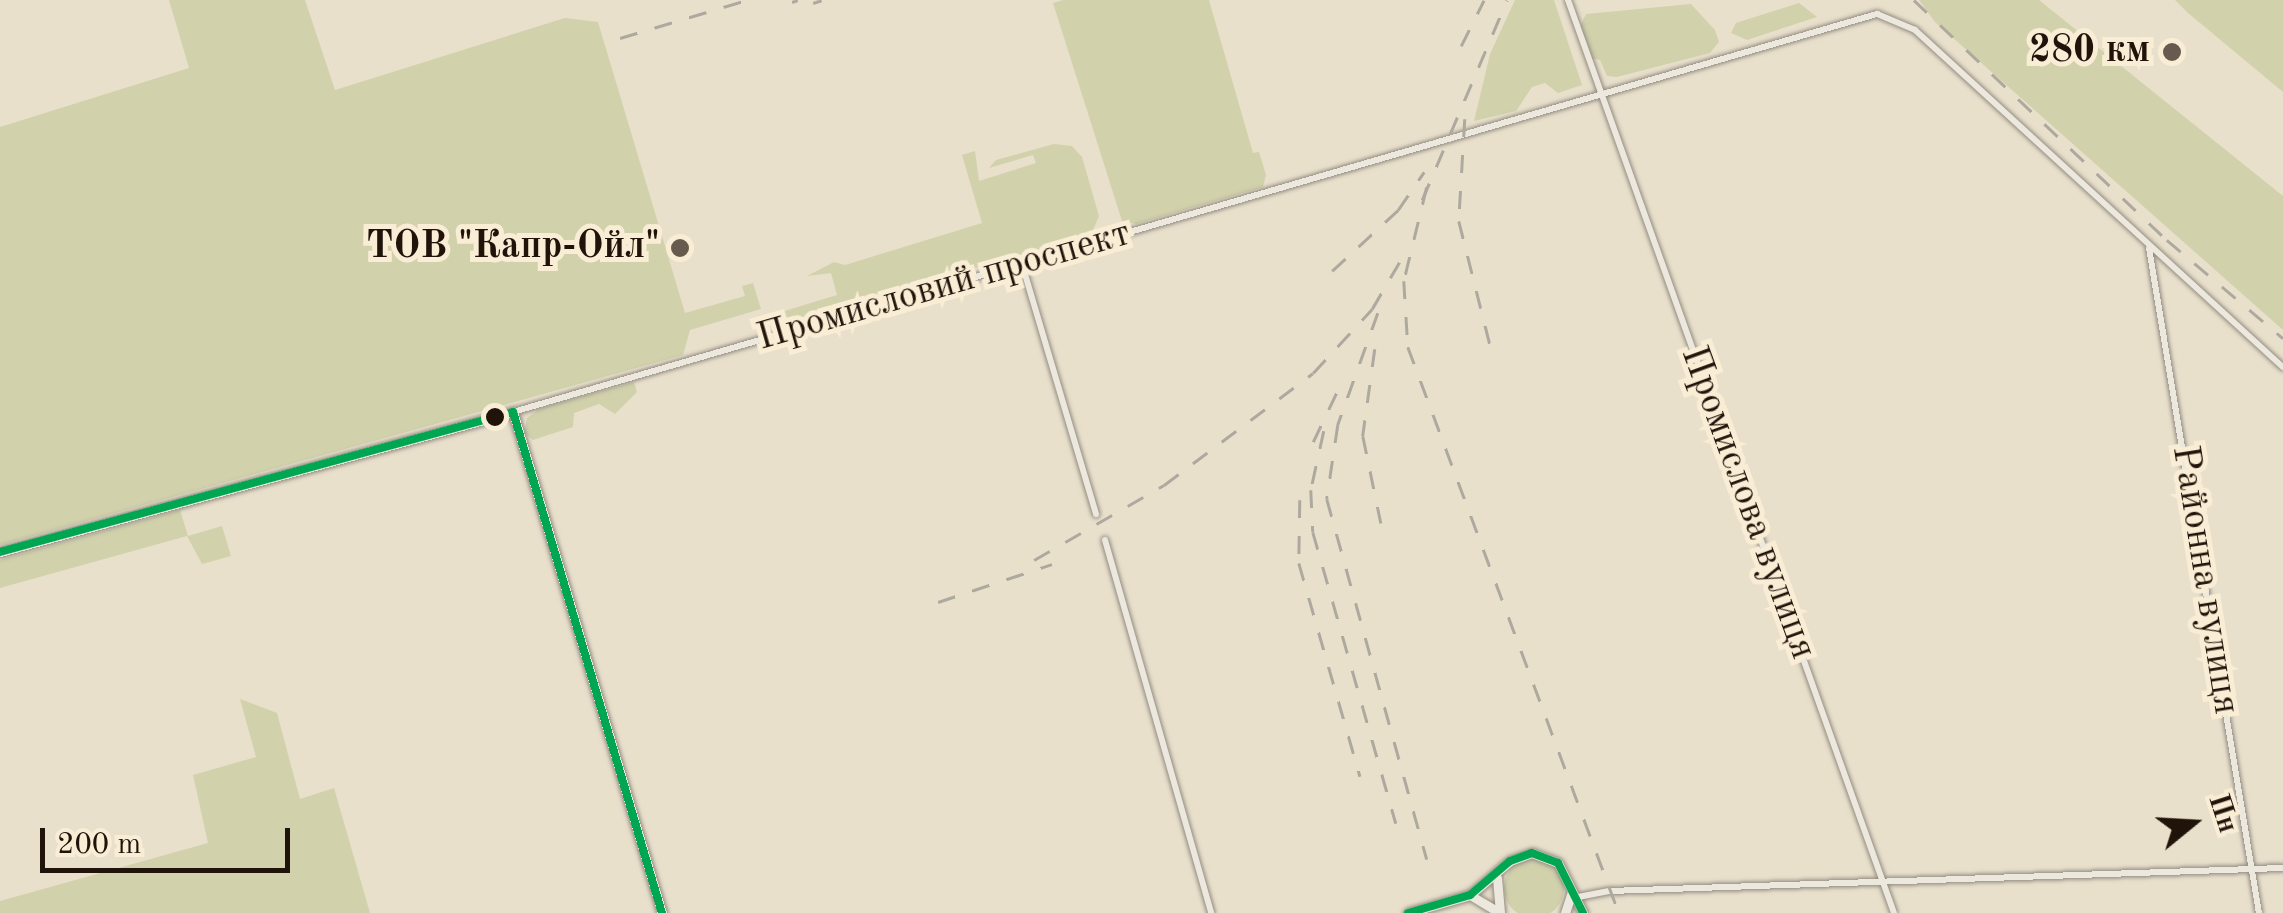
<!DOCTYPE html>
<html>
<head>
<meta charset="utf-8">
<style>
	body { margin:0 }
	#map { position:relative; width:2283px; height:913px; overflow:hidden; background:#e9e0cc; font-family:"Old Standard TT",serif }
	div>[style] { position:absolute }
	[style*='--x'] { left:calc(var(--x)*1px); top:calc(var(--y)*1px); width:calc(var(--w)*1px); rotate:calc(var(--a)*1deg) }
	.green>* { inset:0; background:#d1d1ac }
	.round { border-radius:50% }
	.roads { filter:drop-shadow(0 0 2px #938c80) drop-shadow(0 0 2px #938c80) }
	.minor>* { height:6px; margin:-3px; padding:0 3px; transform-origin:3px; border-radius:3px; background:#ece8de }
	.tertiary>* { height:9px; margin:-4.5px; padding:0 4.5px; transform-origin:4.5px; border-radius:4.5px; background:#ece8de }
	.rail>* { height:2.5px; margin-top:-1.25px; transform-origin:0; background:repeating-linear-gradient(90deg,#aea99f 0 18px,transparent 0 36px) }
	.bus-1>* { height:8px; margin:-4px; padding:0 4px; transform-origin:4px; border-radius:4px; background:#00a651 }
	.dots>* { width:28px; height:28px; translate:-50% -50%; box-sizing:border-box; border:5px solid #f9eed5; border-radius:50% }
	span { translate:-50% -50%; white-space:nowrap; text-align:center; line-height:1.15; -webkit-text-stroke:10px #f9eed5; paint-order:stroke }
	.poi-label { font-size:38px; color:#20130a; font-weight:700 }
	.right { translate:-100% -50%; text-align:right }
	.street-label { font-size:38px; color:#20130a }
	.north { position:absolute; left:2143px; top:773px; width:100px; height:100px; -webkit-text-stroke:8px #f9eed5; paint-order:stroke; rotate:72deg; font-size:28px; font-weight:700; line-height:40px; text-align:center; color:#20130a }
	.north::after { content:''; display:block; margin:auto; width:35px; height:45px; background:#20130a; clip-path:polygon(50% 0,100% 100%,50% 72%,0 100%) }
	.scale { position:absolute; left:40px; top:828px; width:250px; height:45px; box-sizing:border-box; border:5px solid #20130a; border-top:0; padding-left:12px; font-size:30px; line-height:35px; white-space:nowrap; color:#20130a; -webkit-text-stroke:8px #f9eed5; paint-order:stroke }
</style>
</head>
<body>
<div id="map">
	<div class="green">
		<i style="clip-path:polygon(169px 0,305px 0,335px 90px,565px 18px,598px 22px,685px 313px,745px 296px,742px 286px,753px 283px,761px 309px,690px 330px,683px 355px,0 545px,0 127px,189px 68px)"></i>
		<i style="clip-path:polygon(1063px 0,1209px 0,1253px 153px,1259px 152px,1266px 175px,1263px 187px,1136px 224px,1122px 221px,1053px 3px)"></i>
		<i style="clip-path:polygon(1515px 0,1554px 0,1582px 85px,1558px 93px,1545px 83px,1532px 87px,1516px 111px,1474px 121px,1490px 54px)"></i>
		<i style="clip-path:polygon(1919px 0,2039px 0,2283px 196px,2283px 330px,1935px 22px)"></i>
		<i style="clip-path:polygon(2175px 0,2283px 0,2283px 92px,2188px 13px)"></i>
		<i style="clip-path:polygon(1799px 3px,1817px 17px,1747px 40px,1731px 33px,1736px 23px)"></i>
		<i style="clip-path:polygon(1691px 4px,1715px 30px,1719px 42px,1710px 53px,1617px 77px,1607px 76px,1600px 60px,1591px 58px,1580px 27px,1586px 14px)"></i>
		<i style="clip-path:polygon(1054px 144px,1072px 146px,1082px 157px,1099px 216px,1091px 235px,778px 324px,778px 313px,837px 295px,831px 273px,807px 276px,834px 262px,845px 265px,982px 223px,962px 155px,975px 151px,979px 181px,1036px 163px,1033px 155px,989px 168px,996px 160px)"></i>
		<i style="clip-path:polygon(634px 382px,637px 392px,615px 414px,599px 404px,574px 413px,573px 427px,533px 440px,524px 433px,527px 418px,539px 409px)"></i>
		<i style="clip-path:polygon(180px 510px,188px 536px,222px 526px,231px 556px,202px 564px,187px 536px,0 588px,0 560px)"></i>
		<i style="clip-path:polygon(240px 699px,277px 713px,300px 799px,334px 788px,370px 913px,0 913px,0 901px,208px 843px,193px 775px,256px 757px)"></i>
		<i class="round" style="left:1504px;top:858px;width:60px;height:60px"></i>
	</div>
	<div class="roads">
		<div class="minor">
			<i style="--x:1568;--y:0;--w:969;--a:70.35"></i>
			<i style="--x:2149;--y:248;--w:674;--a:80.61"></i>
			<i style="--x:1022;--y:264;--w:261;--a:73.5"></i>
			<i style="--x:513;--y:412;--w:1421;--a:-16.27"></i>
			<i style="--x:1877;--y:14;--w:41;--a:22.8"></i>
			<i style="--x:1915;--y:30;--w:499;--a:42.5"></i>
			<i style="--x:1105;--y:540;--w:388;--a:74.1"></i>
			<i style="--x:1573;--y:898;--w:38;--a:-11"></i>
			<i style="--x:1610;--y:891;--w:673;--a:-1.96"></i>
		</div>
		<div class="tertiary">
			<i style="--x:0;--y:552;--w:532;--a:-15.26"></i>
			<i style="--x:513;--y:412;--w:523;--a:73.44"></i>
			<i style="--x:1497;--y:878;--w:35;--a:85"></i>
			<i style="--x:1470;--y:895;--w:31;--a:31"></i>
			<i style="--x:1408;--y:913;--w:65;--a:-16.2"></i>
			<i style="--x:1470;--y:895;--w:52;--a:-40.4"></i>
			<i style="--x:1510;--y:861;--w:23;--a:-20"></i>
			<i style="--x:1532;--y:853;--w:28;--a:21"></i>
			<i style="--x:1558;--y:863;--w:56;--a:63.4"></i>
			<i style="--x:1565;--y:913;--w:22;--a:-72"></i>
		</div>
	</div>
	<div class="rail">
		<i style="--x:1914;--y:0;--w:349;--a:43.5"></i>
		<i style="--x:2167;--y:240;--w:152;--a:40.2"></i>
		<i style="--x:792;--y:2;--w:6;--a:-18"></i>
		<i style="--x:813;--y:3;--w:9;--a:-18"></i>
		<i style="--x:620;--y:38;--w:133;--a:-16.7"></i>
		<i style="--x:1461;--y:46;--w:51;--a:-63.4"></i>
		<i style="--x:1465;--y:119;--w:102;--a:93.4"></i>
		<i style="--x:1459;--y:221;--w:139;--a:75.9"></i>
		<i style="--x:1427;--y:187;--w:97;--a:103.7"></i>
		<i style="--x:1404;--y:281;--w:66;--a:86.5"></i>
		<i style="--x:1408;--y:347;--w:604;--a:69.55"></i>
		<i style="--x:1422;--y:200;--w:217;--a:-67"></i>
		<i style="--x:1332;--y:271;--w:90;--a:-42.7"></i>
		<i style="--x:1398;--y:210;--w:46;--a:-55.6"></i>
		<i style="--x:1378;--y:313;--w:119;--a:109.7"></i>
		<i style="--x:1338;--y:425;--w:75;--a:98.5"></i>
		<i style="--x:1327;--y:499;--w:374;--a:74.5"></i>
		<i style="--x:1375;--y:349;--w:88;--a:97.9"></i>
		<i style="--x:1363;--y:436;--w:89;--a:78.3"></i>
		<i style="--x:1324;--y:431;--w:60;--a:102.4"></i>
		<i style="--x:1311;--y:490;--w:42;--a:87.3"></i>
		<i style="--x:1313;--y:532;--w:303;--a:74.1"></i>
		<i style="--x:1313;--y:442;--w:70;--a:-64.5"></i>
		<i style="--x:1300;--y:500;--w:63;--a:90.9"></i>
		<i style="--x:1299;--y:563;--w:222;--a:74"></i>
		<i style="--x:1034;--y:560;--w:150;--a:-30"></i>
		<i style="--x:1164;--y:485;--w:186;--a:-36.9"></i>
		<i style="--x:1313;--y:373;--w:87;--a:-47.3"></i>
		<i style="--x:1372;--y:309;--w:56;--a:-59.7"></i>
		<i style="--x:938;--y:602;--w:120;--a:-18.4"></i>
	</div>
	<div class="bus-1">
		<i style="--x:513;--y:412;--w:523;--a:73.44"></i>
		<i style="--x:0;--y:552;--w:532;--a:-15.26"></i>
		<i style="--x:1408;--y:913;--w:65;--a:-16.2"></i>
		<i style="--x:1470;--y:895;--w:52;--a:-40.4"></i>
		<i style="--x:1510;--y:861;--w:23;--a:-20"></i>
		<i style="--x:1532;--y:853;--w:28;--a:21"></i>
		<i style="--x:1558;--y:863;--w:56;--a:63.4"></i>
	</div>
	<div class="dots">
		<i style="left:2172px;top:52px;background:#665b4e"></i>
		<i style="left:680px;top:248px;background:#665b4e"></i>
		<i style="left:495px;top:417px;background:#20130a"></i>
	</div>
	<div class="poi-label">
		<span class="right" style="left:2150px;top:52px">280 км</span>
		<span class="right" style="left:660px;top:248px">ТОВ "Капр-Ойл"</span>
	</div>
	<div class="street-label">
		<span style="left:944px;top:287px;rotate:-16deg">Промисловий проспект</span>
		<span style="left:1747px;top:503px;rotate:70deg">Промислова вулиця</span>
		<span style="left:2204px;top:580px;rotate:81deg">Районна вулиця</span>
	</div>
	<div class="north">Пн</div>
	<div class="scale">200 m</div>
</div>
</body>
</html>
